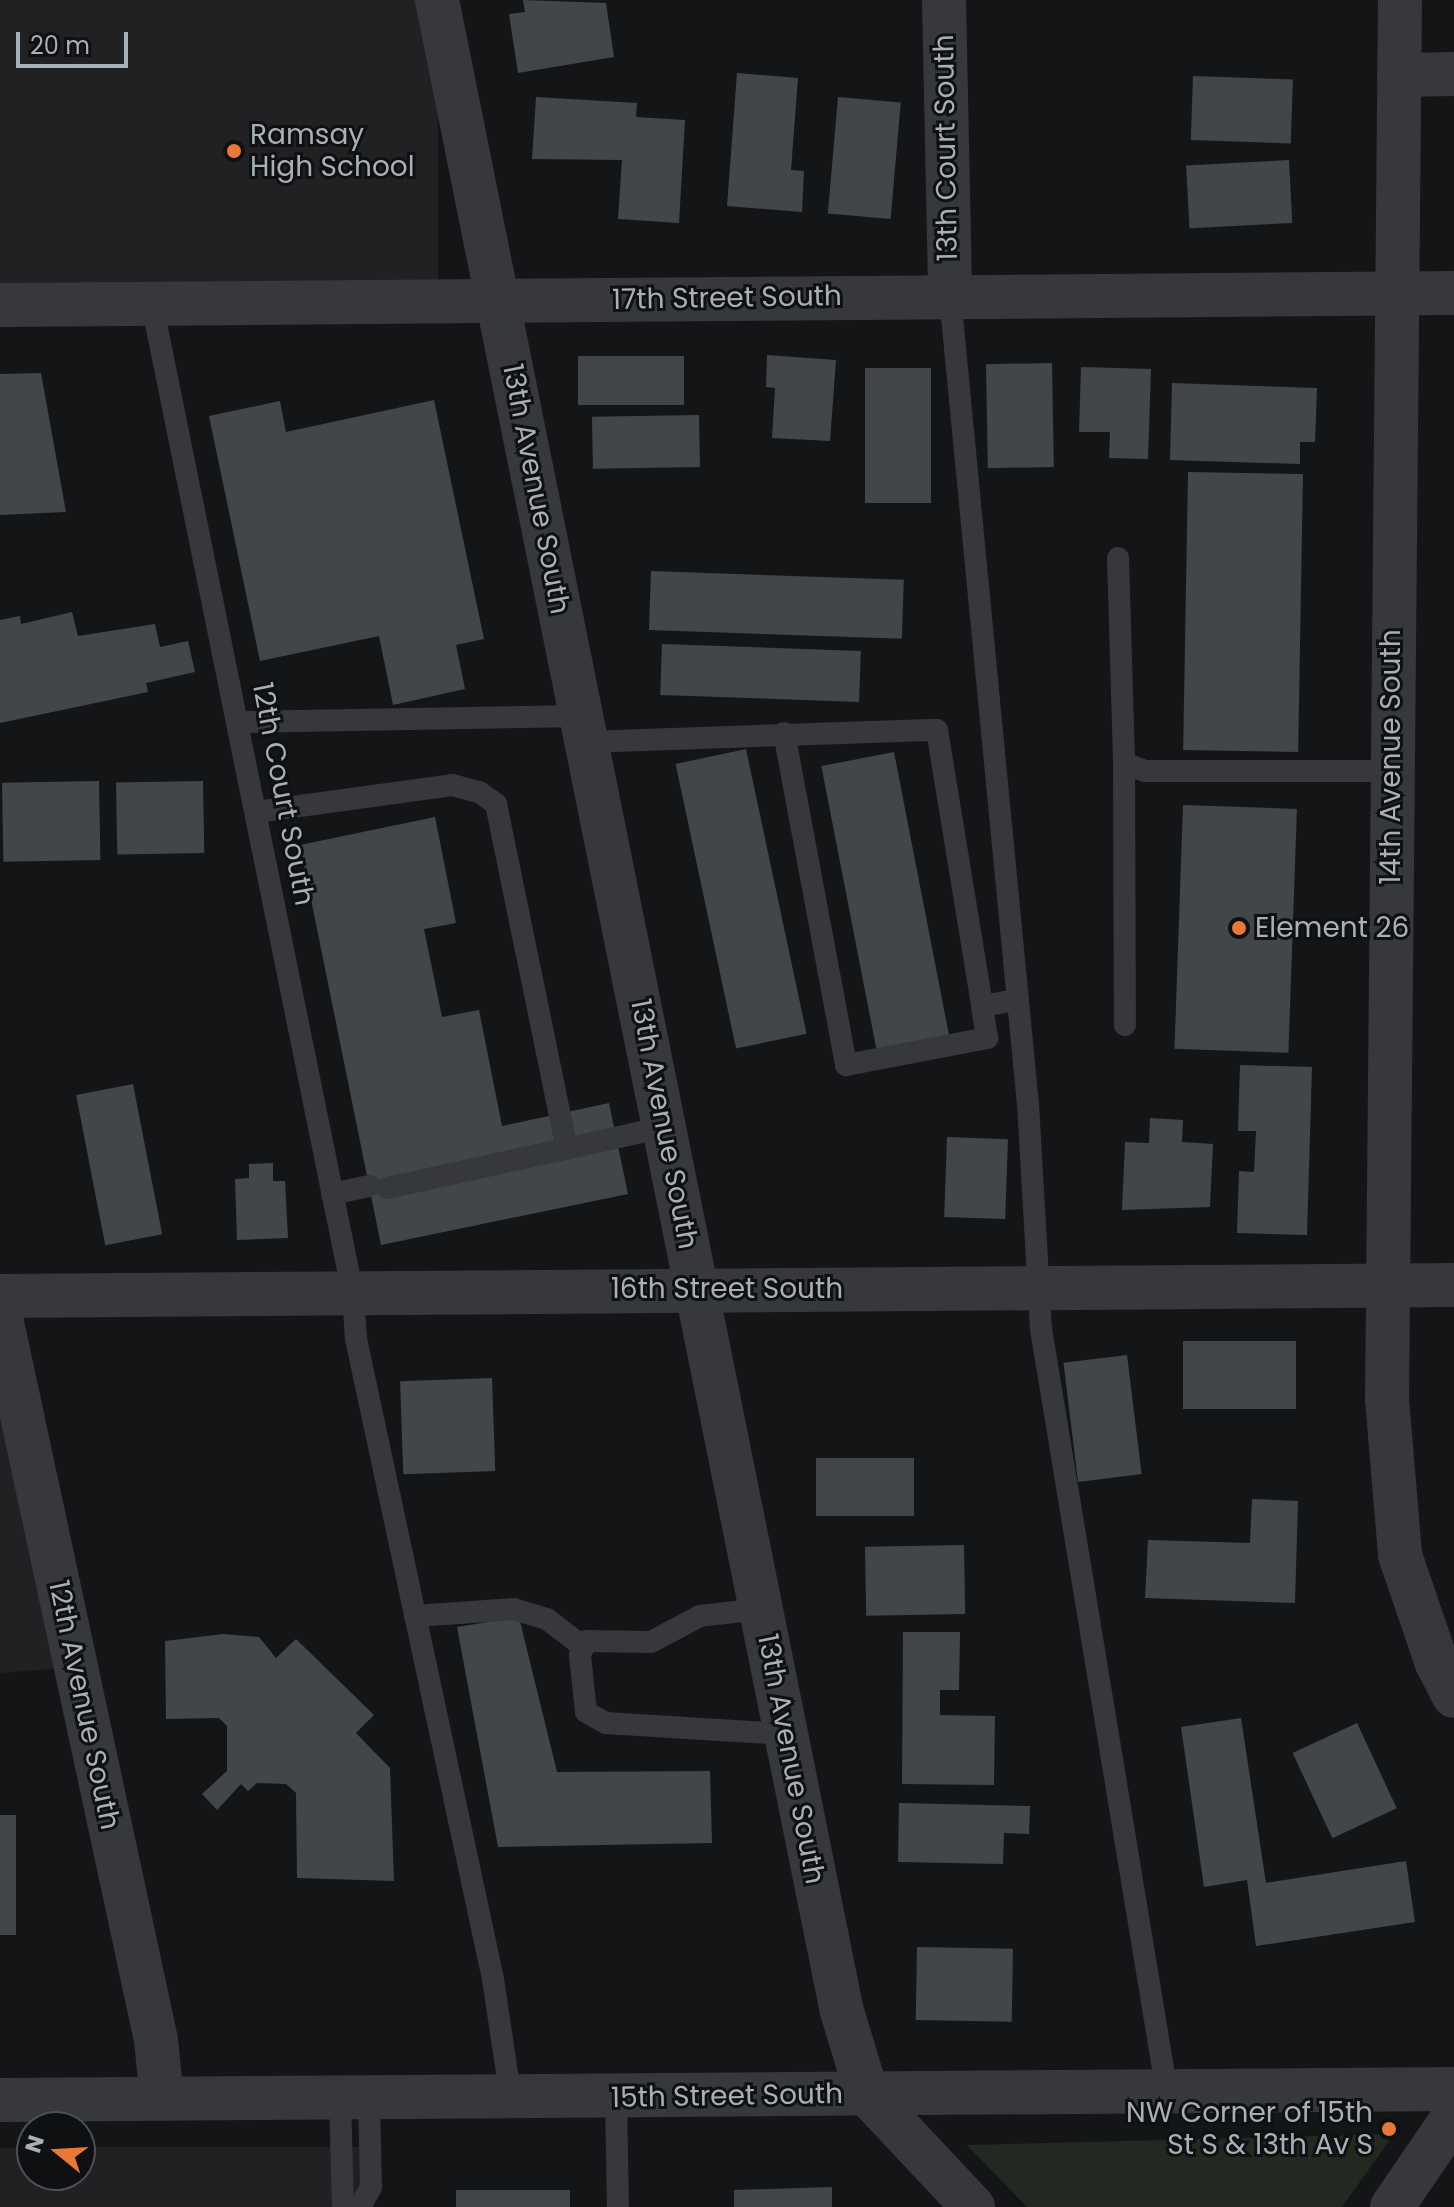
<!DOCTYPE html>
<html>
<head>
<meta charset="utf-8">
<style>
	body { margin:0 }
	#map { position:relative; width:1454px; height:2207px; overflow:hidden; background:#141516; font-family:Poppins,sans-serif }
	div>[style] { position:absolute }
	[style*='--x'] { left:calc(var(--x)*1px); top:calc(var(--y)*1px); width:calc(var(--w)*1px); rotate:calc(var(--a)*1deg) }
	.built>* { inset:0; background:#212123; transform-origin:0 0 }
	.green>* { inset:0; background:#222921 }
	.building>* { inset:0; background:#434649; transform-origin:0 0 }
	.service>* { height:22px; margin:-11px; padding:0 11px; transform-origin:11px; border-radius:11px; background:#36383b }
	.minor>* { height:44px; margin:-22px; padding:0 22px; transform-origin:22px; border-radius:22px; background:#36383b }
	.tertiary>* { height:44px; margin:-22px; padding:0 22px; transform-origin:22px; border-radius:22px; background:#36383b }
	.dots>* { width:22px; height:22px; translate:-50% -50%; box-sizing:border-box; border:4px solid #0f1011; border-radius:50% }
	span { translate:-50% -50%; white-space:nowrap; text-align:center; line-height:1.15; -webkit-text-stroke:6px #0f1011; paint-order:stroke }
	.poi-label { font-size:28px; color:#a7b0b6 }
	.left { translate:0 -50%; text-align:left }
	.right { translate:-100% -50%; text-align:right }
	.street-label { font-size:28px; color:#a7b0b6 }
	.north { position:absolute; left:16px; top:2111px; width:80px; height:80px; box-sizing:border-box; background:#0f1011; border:2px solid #4c5053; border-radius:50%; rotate:288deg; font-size:22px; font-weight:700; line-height:32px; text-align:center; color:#a7b0b6 }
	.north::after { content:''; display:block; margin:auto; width:28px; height:36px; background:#e8773a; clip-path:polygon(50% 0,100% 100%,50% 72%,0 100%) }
	.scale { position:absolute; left:16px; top:32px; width:112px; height:36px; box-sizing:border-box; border:4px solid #a7b0b6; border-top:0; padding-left:10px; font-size:24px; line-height:28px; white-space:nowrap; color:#a7b0b6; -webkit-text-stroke:6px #0f1011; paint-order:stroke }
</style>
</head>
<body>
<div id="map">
	<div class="built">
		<i style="left:0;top:0;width:438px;height:305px"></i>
		<i style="clip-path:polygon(0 1313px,76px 1667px,0 1673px)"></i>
		<i style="clip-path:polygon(80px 2147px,361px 2147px,362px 2207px,0 2207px,0 2148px,32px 2148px,32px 2175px,80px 2175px)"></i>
	</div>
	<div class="green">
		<i style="clip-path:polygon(1394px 2134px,1342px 2207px,1027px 2207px,967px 2145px)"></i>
	</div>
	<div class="building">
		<i style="clip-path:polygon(523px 0,606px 3px,614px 57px,518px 73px,509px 14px,525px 12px)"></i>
		<i style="clip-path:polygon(737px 73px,798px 78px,791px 170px,804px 171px,802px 212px,727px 206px)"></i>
		<i style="left:1193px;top:76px;width:100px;height:64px;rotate:2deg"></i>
		<i style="clip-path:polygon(536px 97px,637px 103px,636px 117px,685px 120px,679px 223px,618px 219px,622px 160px,532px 159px)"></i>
		<i style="left:838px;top:97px;width:63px;height:117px;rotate:5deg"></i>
		<i style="left:1289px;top:160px;width:63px;height:103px;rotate:87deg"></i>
		<i style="clip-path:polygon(767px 355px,836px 360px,830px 441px,772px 438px,775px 388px,766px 387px)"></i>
		<i style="left:578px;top:356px;width:106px;height:49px"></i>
		<i style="left:1052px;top:363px;width:104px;height:66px;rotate:89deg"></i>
		<i style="clip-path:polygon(1081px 367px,1151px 369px,1148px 459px,1109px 458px,1110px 432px,1079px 432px)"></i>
		<i style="left:931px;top:368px;width:135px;height:66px;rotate:90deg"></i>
		<i style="clip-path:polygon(41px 373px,66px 512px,0 515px,0 374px)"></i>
		<i style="clip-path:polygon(1172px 383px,1317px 388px,1315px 442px,1300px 442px,1300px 464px,1170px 460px)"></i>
		<i style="clip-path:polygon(434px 400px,484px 639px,456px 645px,465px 689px,393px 705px,379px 636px,260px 661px,209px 416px,280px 401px,286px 432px)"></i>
		<i style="left:699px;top:415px;width:52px;height:107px;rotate:89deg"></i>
		<i style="left:1188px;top:472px;width:115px;height:278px;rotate:1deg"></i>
		<i style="left:651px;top:571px;width:253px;height:59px;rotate:2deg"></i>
		<i style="clip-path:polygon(72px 612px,78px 636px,155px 624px,160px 647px,188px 641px,195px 672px,146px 683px,148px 692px,0 723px,0 620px,20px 616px,21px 624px)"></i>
		<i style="left:662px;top:644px;width:199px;height:51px;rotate:2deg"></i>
		<i style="left:746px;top:749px;width:291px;height:72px;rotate:78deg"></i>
		<i style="left:894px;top:752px;width:291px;height:74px;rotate:79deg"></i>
		<i style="left:99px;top:781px;width:79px;height:97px;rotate:89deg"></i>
		<i style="left:203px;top:781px;width:72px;height:87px;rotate:89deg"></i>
		<i style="left:1183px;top:805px;width:114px;height:244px;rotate:2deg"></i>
		<i style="clip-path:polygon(435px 817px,456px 923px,424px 929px,442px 1017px,479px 1010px,502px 1126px,609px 1103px,628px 1194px,381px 1245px,300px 845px)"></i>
		<i style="clip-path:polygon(1240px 1065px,1312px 1067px,1307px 1235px,1237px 1233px,1239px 1171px,1254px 1172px,1256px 1131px,1238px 1131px)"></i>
		<i style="left:133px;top:1084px;width:153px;height:58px;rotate:79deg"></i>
		<i style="clip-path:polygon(1150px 1118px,1183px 1120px,1182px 1142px,1213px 1144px,1210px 1207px,1122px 1210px,1125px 1142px,1149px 1143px)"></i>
		<i style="left:947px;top:1137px;width:61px;height:80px;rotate:2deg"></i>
		<i style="clip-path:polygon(273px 1163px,273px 1181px,285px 1181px,288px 1238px,237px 1240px,235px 1179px,249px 1178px,249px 1164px)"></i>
		<i style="left:1183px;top:1341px;width:113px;height:68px"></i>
		<i style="left:1127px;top:1355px;width:120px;height:64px;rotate:83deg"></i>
		<i style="left:492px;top:1378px;width:93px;height:92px;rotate:88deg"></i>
		<i style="left:816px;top:1458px;width:98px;height:58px"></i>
		<i style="clip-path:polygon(1252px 1499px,1298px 1501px,1295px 1603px,1145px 1598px,1148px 1540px,1250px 1543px)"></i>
		<i style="left:964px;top:1545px;width:69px;height:99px;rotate:89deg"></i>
		<i style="clip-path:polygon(519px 1617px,557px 1772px,710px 1771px,712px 1843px,498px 1847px,457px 1627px)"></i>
		<i style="clip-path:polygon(903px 1632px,960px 1632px,959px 1690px,940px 1690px,940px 1715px,995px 1716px,994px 1785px,902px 1784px)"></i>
		<i style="clip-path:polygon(223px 1634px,259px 1637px,276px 1658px,296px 1639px,374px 1715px,356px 1733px,390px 1768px,394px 1881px,297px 1878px,296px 1793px,286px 1784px,257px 1783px,248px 1791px,241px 1784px,217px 1810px,202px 1794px,227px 1771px,227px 1726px,219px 1718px,166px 1719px,165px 1641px)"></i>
		<i style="clip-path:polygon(1241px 1718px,1266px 1883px,1406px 1861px,1415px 1922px,1256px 1946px,1247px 1880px,1204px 1887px,1181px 1727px)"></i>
		<i style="left:1357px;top:1723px;width:94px;height:71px;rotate:65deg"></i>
		<i style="clip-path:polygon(899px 1803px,1030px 1806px,1029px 1834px,1004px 1833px,1003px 1864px,898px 1862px)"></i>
		<i style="left:0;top:1815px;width:16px;height:120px"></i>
		<i style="left:917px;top:1947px;width:96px;height:73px;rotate:1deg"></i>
		<i style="clip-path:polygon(832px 2187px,832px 2207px,734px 2207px,734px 2190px)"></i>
		<i style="left:570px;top:2190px;width:17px;height:114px;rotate:90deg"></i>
	</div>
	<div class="service">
		<i style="--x:950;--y:296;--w:812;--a:84.49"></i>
		<i style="--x:1028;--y:1104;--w:225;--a:86.7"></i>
		<i style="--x:1041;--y:1329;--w:774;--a:80.63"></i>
		<i style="--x:152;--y:304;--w:1011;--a:78.53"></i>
		<i style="--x:353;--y:1295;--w:44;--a:86.1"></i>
		<i style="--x:356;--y:1339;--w:654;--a:77.92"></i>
		<i style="--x:493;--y:1979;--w:121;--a:81.5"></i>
		<i style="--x:1118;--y:558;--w:205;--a:88.3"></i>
		<i style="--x:1124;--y:763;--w:22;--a:21"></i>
		<i style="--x:1145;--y:771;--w:245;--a:0"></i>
		<i style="--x:238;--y:722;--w:343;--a:-1"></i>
		<i style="--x:784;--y:733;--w:338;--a:79.4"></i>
		<i style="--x:846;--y:1065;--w:144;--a:-10.8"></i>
		<i style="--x:987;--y:1038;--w:32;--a:-99"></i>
		<i style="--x:586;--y:742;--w:351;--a:-2"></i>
		<i style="--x:937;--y:730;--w:280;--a:80.7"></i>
		<i style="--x:982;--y:1006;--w:36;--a:-10"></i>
		<i style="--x:1124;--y:763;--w:262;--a:89.8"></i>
		<i style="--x:256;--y:812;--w:198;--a:-7.8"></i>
		<i style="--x:452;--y:785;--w:28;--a:15"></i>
		<i style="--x:479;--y:792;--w:21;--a:35"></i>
		<i style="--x:496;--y:804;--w:352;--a:78.4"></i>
		<i style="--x:387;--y:1188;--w:284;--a:-12.4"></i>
		<i style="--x:332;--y:1194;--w:38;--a:-12"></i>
		<i style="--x:761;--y:1609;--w:61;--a:173.5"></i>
		<i style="--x:700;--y:1616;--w:55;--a:152"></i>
		<i style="--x:651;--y:1642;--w:65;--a:-179.1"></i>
		<i style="--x:586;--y:1641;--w:15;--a:113"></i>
		<i style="--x:580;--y:1655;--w:57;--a:84"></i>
		<i style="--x:586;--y:1712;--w:23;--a:29"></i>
		<i style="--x:606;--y:1723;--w:178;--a:3.5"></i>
		<i style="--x:415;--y:1616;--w:99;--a:-4"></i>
		<i style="--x:514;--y:1609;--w:34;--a:17"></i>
		<i style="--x:547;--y:1619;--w:44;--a:37.6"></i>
		<i style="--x:616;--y:2097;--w:110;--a:89"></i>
		<i style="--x:340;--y:2099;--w:108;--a:88.4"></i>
		<i style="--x:360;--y:2207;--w:23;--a:-61"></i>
		<i style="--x:371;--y:2187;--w:88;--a:-91.3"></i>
	</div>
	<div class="minor">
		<i style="--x:437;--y:0;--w:2048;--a:78.62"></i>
		<i style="--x:841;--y:2008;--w:90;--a:73.2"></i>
		<i style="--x:867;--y:2094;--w:155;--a:46.8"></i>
		<i style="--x:944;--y:0;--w:296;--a:88.8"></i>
		<i style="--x:1399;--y:75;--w:55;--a:-1"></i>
	</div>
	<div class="tertiary">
		<i style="--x:1400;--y:0;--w:1399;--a:90.53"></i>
		<i style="--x:1387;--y:1399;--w:157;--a:85.2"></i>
		<i style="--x:1400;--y:1555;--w:112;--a:71.2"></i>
		<i style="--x:1436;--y:1661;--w:39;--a:63"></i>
		<i style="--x:0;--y:305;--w:1454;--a:-0.47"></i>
		<i style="--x:0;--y:1296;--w:1454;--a:-0.43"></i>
		<i style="--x:0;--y:1313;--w:744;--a:77.89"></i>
		<i style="--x:156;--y:2040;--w:59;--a:84.2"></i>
		<i style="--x:0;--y:2100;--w:1454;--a:-0.43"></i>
		<i style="--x:1392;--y:2207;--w:110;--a:-55.7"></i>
	</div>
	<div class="dots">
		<i style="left:234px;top:151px;background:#e8773a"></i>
		<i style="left:1239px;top:928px;background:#e8773a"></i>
		<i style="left:1389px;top:2129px;background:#e8773a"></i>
	</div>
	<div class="poi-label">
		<span class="left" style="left:250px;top:151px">Ramsay<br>High School</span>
		<span class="left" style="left:1255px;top:928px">Element 26</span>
		<span class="right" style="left:1373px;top:2129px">NW Corner of 15th<br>St S &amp; 13th Av S</span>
	</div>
	<div class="street-label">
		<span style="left:946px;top:148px;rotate:-91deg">13th Court South</span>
		<span style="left:727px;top:298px;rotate:-1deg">17th Street South</span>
		<span style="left:536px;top:489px;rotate:79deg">13th Avenue South</span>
		<span style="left:1391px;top:757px;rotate:-90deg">14th Avenue South</span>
		<span style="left:283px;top:794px;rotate:79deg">12th Court South</span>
		<span style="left:664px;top:1124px;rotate:79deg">13th Avenue South</span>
		<span style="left:727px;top:1289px">16th Street South</span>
		<span style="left:84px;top:1705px;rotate:78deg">12th Avenue South</span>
		<span style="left:791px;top:1759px;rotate:79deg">13th Avenue South</span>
		<span style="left:727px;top:2096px;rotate:-1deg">15th Street South</span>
	</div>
	<div class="north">N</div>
	<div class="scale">20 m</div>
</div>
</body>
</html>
